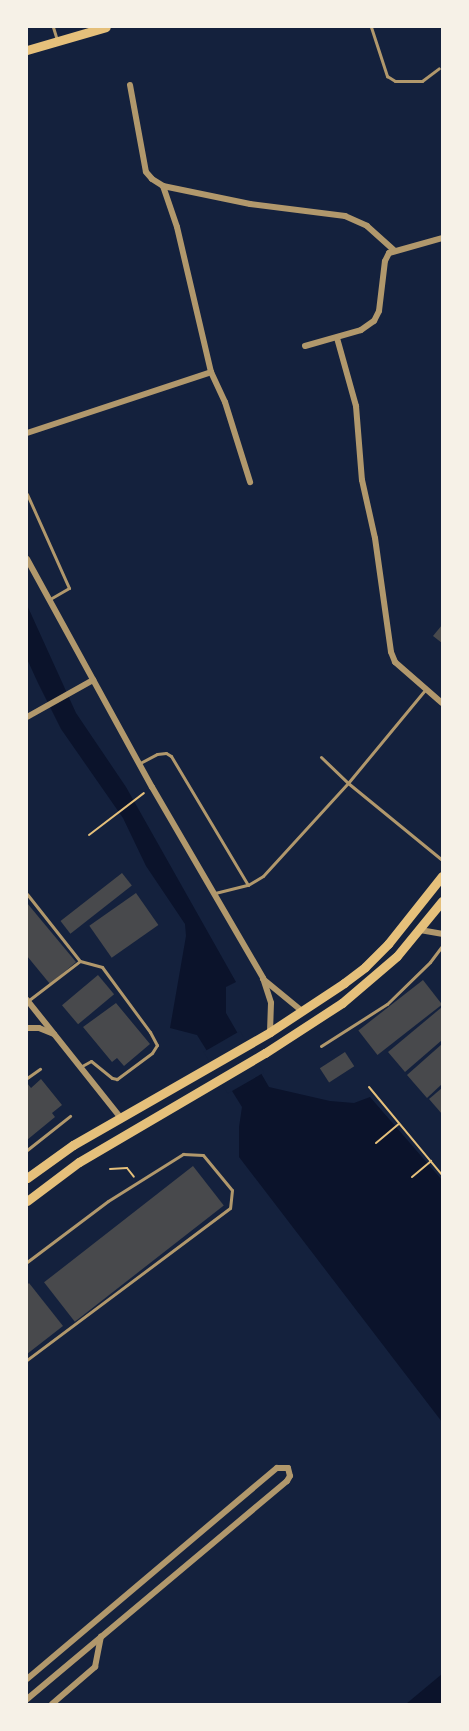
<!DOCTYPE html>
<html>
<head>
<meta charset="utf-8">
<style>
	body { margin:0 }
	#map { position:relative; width:469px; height:1731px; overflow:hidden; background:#14213d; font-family:"PT Sans Narrow",sans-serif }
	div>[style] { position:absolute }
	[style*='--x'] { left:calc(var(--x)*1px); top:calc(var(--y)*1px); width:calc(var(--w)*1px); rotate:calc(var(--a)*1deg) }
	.water>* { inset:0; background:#0b132b }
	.pier>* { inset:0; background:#14213d; transform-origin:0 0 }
	.building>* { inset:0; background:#48494c; transform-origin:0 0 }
	.path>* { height:2px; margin:-1px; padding:0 1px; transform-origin:1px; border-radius:1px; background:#e5c07b }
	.service>* { height:3px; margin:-1.5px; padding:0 1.5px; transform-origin:1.5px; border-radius:1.5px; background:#b1986c }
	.minor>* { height:6px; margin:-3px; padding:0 3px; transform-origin:3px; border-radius:3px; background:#b1986c }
	.secondary>* { height:9px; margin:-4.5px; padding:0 4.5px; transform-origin:4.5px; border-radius:4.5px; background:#e5c07b }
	span { translate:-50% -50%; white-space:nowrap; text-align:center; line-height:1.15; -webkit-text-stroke:6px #f6f1e7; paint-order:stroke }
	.frame { position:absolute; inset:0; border:28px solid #f6f1e7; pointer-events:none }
</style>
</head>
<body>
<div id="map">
	<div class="water">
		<i style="clip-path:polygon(27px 605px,76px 713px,126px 787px,236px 982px,226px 987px,226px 1013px,269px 1087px,330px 1101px,354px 1103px,370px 1097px,442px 1180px,442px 1422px,239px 1157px,239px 1127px,242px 1107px,197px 1035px,170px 1028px,186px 936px,185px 924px,146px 866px,123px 818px,61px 729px,38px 683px,27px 659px)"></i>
		<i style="clip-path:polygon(442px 1674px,442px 1704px,406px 1704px)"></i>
	</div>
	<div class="pier">
		<i style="left:240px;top:1031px;width:48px;height:42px;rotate:60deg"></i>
	</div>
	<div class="building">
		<i style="clip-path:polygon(442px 625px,442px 643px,433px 636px)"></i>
		<i style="left:122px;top:873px;width:16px;height:78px;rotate:52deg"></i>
		<i style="left:136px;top:893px;width:39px;height:57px;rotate:55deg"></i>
		<i style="clip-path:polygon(27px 903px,76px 962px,50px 984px,27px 956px)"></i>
		<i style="left:98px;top:975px;width:25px;height:47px;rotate:50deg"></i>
		<i style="left:423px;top:980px;width:31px;height:82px;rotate:52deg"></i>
		<i style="clip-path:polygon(116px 1003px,150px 1044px,124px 1066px,117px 1058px,112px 1062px,83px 1027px)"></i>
		<i style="clip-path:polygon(442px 1007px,442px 1040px,405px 1072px,388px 1052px)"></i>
		<i style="clip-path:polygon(442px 1044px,442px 1084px,427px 1098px,407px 1075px)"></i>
		<i style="left:345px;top:1052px;width:17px;height:30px;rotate:57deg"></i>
		<i style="clip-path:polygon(41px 1079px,62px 1105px,52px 1113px,55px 1117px,27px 1140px,27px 1083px,31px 1088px)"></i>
		<i style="clip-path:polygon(442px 1088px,442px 1114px,429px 1099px)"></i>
		<i style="left:193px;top:1166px;width:50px;height:189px;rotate:52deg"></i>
		<i style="clip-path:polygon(29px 1283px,63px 1326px,27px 1354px,27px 1285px)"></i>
	</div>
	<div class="path">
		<i style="--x:89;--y:835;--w:69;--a:-37.4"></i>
		<i style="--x:369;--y:1087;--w:114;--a:50.3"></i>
		<i style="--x:376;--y:1143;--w:30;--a:-40"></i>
		<i style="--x:110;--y:1169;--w:17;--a:-3"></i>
		<i style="--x:127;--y:1168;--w:11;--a:52"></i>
		<i style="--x:412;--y:1177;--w:25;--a:-40"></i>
	</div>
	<div class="service">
		<i style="--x:53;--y:27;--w:14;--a:73"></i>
		<i style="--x:371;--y:27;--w:52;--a:71.9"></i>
		<i style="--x:387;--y:76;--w:9;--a:32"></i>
		<i style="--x:395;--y:81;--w:27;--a:0"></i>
		<i style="--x:422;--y:81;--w:21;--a:-37"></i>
		<i style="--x:27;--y:494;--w:103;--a:65.9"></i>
		<i style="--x:69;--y:588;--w:22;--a:150"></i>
		<i style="--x:321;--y:757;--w:37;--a:44"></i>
		<i style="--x:348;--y:783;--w:122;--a:39.3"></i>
		<i style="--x:140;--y:763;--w:19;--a:-28"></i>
		<i style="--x:157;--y:754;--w:9;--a:-6"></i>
		<i style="--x:166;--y:753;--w:6;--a:31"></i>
		<i style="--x:171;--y:756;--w:150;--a:59.2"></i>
		<i style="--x:215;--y:893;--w:34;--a:-14"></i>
		<i style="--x:248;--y:885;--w:17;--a:-31"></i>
		<i style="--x:263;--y:876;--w:126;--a:-47.6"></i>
		<i style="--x:348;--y:783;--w:121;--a:-50.4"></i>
		<i style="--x:27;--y:894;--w:85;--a:51.7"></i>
		<i style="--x:80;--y:961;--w:23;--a:15"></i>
		<i style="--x:102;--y:967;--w:81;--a:53.6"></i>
		<i style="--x:150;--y:1032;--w:15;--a:62"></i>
		<i style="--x:157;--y:1045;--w:9;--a:122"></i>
		<i style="--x:152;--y:1053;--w:44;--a:143.4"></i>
		<i style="--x:117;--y:1079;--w:5;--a:-169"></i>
		<i style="--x:112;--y:1078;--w:27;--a:-141"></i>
		<i style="--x:91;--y:1061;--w:13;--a:151"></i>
		<i style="--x:29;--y:1000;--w:64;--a:-37.4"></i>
		<i style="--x:321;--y:1046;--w:78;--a:-32.5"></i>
		<i style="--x:387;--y:1004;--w:60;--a:-44.3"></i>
		<i style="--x:430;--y:962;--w:20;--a:-53"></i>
		<i style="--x:27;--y:1078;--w:16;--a:-35"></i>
		<i style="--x:27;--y:1150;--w:55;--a:-38.3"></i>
		<i style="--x:27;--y:1262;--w:101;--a:-37"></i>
		<i style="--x:108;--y:1201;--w:89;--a:-32.1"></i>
		<i style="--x:183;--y:1154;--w:20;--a:3"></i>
		<i style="--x:203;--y:1155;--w:45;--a:50.4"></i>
		<i style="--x:232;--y:1190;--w:18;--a:96"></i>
		<i style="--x:230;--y:1208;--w:254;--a:143.2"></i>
	</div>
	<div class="minor">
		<i style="--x:130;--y:85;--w:88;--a:79.6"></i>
		<i style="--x:146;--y:172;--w:9;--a:49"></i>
		<i style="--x:152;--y:179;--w:13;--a:32"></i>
		<i style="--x:163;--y:186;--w:89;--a:11.7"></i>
		<i style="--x:250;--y:204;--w:96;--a:7.2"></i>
		<i style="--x:345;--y:216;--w:24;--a:24"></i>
		<i style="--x:367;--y:226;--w:36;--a:42"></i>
		<i style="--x:163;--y:186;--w:43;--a:71.1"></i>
		<i style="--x:177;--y:227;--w:149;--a:76.8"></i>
		<i style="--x:211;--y:372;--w:33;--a:65"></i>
		<i style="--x:225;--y:402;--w:84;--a:72.6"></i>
		<i style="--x:337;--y:338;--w:71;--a:74.4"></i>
		<i style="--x:356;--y:406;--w:74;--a:85.4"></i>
		<i style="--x:362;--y:480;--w:59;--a:77.4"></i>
		<i style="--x:375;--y:538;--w:115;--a:82"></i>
		<i style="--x:391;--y:652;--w:11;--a:68"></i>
		<i style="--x:395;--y:662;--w:62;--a:41.1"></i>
		<i style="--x:305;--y:346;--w:58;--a:-15.9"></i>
		<i style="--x:361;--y:330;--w:16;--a:-35"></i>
		<i style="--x:374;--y:321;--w:11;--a:-63"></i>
		<i style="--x:379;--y:311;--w:50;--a:-83.2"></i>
		<i style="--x:385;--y:261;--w:9;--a:-63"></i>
		<i style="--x:389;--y:253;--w:55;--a:-15.8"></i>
		<i style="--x:27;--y:433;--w:194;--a:-18.3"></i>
		<i style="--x:27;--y:559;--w:260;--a:61.3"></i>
		<i style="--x:152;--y:787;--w:221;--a:59.8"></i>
		<i style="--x:263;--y:978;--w:26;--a:72"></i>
		<i style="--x:271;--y:1003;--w:29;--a:92"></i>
		<i style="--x:27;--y:717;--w:76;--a:-29.3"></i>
		<i style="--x:420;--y:930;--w:22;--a:10"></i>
		<i style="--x:263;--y:979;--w:50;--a:39.4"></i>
		<i style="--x:27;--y:1000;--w:149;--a:51.5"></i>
		<i style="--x:27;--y:1028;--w:12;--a:0"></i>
		<i style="--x:39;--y:1028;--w:16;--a:22"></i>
		<i style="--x:27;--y:1679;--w:327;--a:-40.2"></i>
		<i style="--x:277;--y:1468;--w:11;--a:0"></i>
		<i style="--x:288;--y:1468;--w:8;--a:76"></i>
		<i style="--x:290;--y:1476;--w:6;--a:121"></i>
		<i style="--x:287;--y:1481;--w:339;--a:140"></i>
		<i style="--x:52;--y:1704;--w:57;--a:-40.7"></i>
		<i style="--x:95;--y:1667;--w:31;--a:-79"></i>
	</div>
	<div class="secondary">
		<i style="--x:27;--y:50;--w:82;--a:-16.2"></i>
		<i style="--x:27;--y:1178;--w:57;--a:-35.7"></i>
		<i style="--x:73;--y:1145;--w:227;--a:-29.8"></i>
		<i style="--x:270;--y:1032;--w:89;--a:-33.5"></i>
		<i style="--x:344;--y:983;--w:26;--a:-37"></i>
		<i style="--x:365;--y:967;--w:33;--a:-45"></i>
		<i style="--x:388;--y:944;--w:87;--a:-51.5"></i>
		<i style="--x:27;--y:1201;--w:65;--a:-36.9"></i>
		<i style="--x:79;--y:1162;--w:216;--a:-30.4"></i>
		<i style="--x:265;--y:1053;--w:92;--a:-33"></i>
		<i style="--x:342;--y:1003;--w:72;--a:-40.5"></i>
		<i style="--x:397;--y:956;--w:71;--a:-50.7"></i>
	</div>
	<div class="frame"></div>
</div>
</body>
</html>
